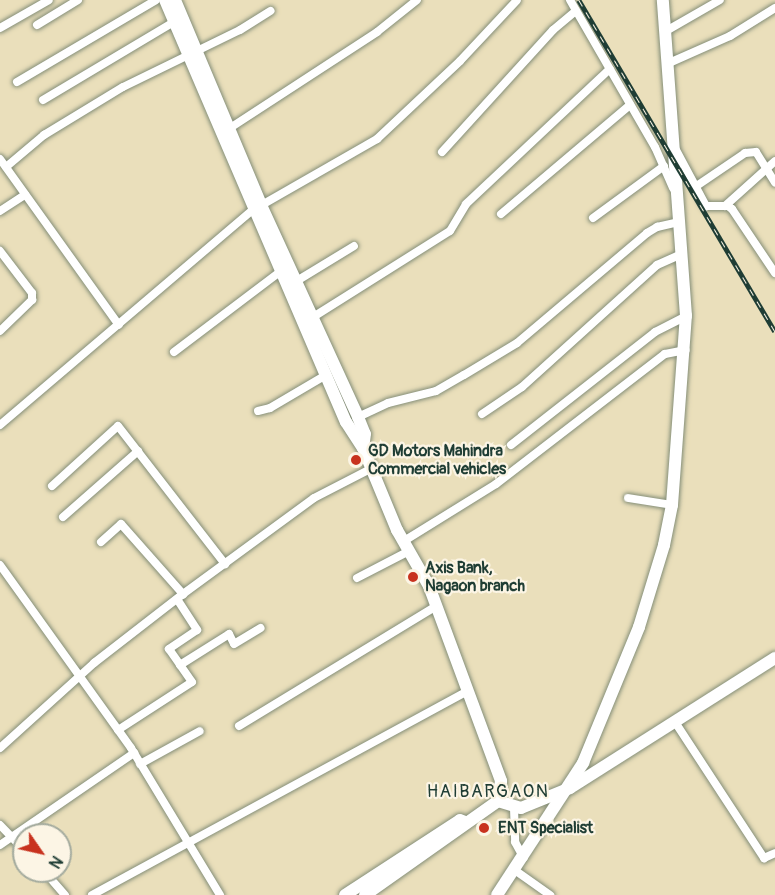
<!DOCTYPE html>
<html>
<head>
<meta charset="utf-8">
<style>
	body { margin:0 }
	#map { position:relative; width:775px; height:895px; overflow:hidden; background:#eadfbb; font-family:Pangolin,sans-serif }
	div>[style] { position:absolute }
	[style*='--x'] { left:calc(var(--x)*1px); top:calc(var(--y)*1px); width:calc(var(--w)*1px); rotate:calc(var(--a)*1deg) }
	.roads { filter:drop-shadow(0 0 2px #848e78) drop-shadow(0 0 2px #848e78) }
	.minor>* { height:8px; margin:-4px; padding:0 4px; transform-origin:4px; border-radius:4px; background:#fff }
	.primary>* { height:12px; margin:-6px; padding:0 6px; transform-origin:6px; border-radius:6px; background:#fff }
	.rail>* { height:4.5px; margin-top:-2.25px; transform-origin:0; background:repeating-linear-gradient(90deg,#fcf5e5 0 7px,#1f3d34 0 14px); box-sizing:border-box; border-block:2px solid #1f3d34 }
	.dots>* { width:16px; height:16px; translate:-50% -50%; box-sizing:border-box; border:3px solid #fcf5e5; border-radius:50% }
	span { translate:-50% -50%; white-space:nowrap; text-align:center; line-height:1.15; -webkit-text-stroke:4.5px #fcf5e5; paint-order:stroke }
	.poi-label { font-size:16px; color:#1f3d34; font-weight:700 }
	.left { translate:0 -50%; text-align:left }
	.neighbourhood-label { font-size:18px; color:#1f3d34; letter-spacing:1.5px }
	.north { position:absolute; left:12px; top:823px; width:60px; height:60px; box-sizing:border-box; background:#fcf5e5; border:2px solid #a4ab9e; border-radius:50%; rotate:124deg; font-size:16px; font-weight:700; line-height:24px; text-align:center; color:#1f3d34 }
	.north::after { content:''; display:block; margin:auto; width:21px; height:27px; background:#c8321e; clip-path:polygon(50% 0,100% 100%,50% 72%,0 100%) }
</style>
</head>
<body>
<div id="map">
	<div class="roads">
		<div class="minor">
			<i style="--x:570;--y:0;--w:170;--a:60"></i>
			<i style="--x:655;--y:147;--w:45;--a:66.3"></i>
			<i style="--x:37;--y:25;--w:48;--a:-31.4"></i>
			<i style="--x:0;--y:28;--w:56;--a:-29.7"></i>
			<i style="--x:666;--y:31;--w:62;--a:-29.9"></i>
			<i style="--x:669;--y:63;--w:67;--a:-23.9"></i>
			<i style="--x:730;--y:36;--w:53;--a:-31.9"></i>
			<i style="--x:17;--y:82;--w:161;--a:-30.5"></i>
			<i style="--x:43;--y:100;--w:152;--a:-30.8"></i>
			<i style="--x:230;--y:128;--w:176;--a:-33.1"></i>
			<i style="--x:377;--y:32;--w:51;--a:-38.7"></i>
			<i style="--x:676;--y:150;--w:64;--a:61.8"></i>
			<i style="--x:706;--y:206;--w:22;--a:0"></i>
			<i style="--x:728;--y:206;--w:5;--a:37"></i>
			<i style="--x:732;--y:209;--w:77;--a:56.1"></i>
			<i style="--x:442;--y:152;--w:165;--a:-47.7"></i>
			<i style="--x:553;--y:30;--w:30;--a:-40"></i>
			<i style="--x:0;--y:159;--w:204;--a:54.4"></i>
			<i style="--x:6;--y:167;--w:50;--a:-40.1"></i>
			<i style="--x:44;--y:135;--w:92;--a:-31.3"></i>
			<i style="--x:123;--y:87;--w:130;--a:-26"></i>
			<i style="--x:240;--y:30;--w:36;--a:-32"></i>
			<i style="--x:698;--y:185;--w:57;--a:-34.2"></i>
			<i style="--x:745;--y:153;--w:11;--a:-5"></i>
			<i style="--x:756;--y:152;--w:36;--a:58"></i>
			<i style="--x:725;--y:206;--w:67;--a:-42"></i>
			<i style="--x:0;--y:211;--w:30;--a:-33"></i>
			<i style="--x:501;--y:214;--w:169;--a:-40.2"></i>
			<i style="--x:593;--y:218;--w:88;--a:-36.2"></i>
			<i style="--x:295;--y:282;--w:69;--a:-31.4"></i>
			<i style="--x:310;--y:319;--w:165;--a:-32.2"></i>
			<i style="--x:450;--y:231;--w:31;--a:-59"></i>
			<i style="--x:466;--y:204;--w:197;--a:-43.2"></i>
			<i style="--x:0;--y:331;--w:45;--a:-44.1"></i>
			<i style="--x:32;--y:300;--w:7;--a:-90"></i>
			<i style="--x:32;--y:293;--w:53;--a:-127.3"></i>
			<i style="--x:174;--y:352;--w:134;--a:-37.1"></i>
			<i style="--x:258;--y:411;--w:12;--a:-14"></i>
			<i style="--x:270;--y:408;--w:65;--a:-30.5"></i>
			<i style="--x:482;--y:414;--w:48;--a:-34"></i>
			<i style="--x:522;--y:387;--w:182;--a:-42.1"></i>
			<i style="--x:657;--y:265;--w:27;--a:-24"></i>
			<i style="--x:358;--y:417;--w:33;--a:-25"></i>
			<i style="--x:388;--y:403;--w:49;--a:-14"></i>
			<i style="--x:436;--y:391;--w:32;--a:-30"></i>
			<i style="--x:464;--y:375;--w:62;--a:-31.1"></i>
			<i style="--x:517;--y:343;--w:170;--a:-40.2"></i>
			<i style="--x:647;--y:233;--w:12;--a:-31"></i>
			<i style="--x:657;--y:227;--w:23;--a:-13"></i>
			<i style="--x:0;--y:425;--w:332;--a:-40.4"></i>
			<i style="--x:253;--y:210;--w:143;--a:-29.8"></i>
			<i style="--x:377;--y:139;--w:114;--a:-43.2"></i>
			<i style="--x:460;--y:61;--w:83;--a:-46.9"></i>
			<i style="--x:511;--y:445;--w:183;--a:-38.1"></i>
			<i style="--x:655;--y:332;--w:35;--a:-27"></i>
			<i style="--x:52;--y:486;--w:89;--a:-42.3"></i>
			<i style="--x:118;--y:426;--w:175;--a:52.2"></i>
			<i style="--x:628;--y:498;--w:45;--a:9"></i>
			<i style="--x:63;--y:517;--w:100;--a:-41.3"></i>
			<i style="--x:404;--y:541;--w:108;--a:-31.8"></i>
			<i style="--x:496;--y:484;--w:213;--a:-37.6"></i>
			<i style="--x:665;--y:354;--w:21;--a:-11"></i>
			<i style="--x:101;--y:542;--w:27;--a:-42"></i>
			<i style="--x:121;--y:524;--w:94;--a:48.5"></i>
			<i style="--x:0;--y:565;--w:225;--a:54.4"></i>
			<i style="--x:131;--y:748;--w:172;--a:58.8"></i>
			<i style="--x:357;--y:578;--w:59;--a:-27.4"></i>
			<i style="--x:177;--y:599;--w:37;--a:57"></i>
			<i style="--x:197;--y:630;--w:34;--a:146"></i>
			<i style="--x:169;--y:649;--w:19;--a:55"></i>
			<i style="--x:675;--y:722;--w:163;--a:56.8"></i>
			<i style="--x:764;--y:858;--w:12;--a:-24"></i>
			<i style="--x:239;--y:726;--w:231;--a:-31.3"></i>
			<i style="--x:118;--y:730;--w:88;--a:-33"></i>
			<i style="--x:192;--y:682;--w:21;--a:-125"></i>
			<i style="--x:180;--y:665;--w:58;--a:-32.3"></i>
			<i style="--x:229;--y:634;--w:11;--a:63"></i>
			<i style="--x:234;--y:644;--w:31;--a:-31"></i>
			<i style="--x:0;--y:748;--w:127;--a:-42.1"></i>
			<i style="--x:94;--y:663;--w:113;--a:-37.8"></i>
			<i style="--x:183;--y:594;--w:162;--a:-36.2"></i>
			<i style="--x:314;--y:498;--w:65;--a:-27.3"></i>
			<i style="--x:140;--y:764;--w:68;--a:-28.8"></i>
			<i style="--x:514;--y:808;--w:34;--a:88"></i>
			<i style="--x:515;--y:842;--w:18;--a:61"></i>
			<i style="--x:0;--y:825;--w:35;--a:46"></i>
			<i style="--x:0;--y:845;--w:163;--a:-34.5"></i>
			<i style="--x:44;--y:871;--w:32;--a:49"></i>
			<i style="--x:516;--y:871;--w:42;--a:35.2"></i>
			<i style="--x:92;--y:895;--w:428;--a:-28.5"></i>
		</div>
		<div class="primary">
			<i style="--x:165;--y:0;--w:459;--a:66.8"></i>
			<i style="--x:346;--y:422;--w:31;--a:57"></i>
			<i style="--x:363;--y:448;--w:89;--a:67.5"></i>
			<i style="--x:397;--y:530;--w:64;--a:60.3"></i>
			<i style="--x:429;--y:586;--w:208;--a:69.7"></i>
			<i style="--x:501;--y:781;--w:20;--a:99"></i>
			<i style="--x:498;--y:801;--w:163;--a:144.7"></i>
			<i style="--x:175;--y:0;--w:222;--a:67.2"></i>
			<i style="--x:261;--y:205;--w:233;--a:65.4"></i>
			<i style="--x:358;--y:417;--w:18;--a:68"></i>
			<i style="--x:365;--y:434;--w:14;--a:98"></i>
			<i style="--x:498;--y:801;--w:24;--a:17"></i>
			<i style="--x:521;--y:808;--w:53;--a:-22.2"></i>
			<i style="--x:570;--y:788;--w:243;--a:-32.4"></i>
			<i style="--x:345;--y:895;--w:137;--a:-33.1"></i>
			<i style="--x:460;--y:820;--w:5;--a:22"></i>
			<i style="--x:497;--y:895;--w:158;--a:-56.9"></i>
			<i style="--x:583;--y:763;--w:147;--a:-67.6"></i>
			<i style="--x:639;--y:627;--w:86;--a:-73"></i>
			<i style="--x:664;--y:545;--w:41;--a:-78.7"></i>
			<i style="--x:672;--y:505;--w:190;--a:-85.8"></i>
			<i style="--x:686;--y:316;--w:317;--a:-94.2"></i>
		</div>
	</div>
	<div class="rail">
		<i style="--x:579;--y:0;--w:385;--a:59.4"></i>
	</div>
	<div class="dots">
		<i style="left:356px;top:460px;background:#c8321e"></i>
		<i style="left:413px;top:577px;background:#c8321e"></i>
		<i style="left:484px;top:828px;background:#c8321e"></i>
	</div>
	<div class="poi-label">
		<span class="left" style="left:368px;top:460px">GD Motors Mahindra<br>Commercial vehicles</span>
		<span class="left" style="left:425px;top:577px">Axis Bank,<br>Nagaon branch</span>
		<span class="left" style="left:498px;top:828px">ENT Specialist</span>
	</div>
	<div class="neighbourhood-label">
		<span style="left:488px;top:792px">HAIBARGAON</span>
	</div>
	<div class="north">N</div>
</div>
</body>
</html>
